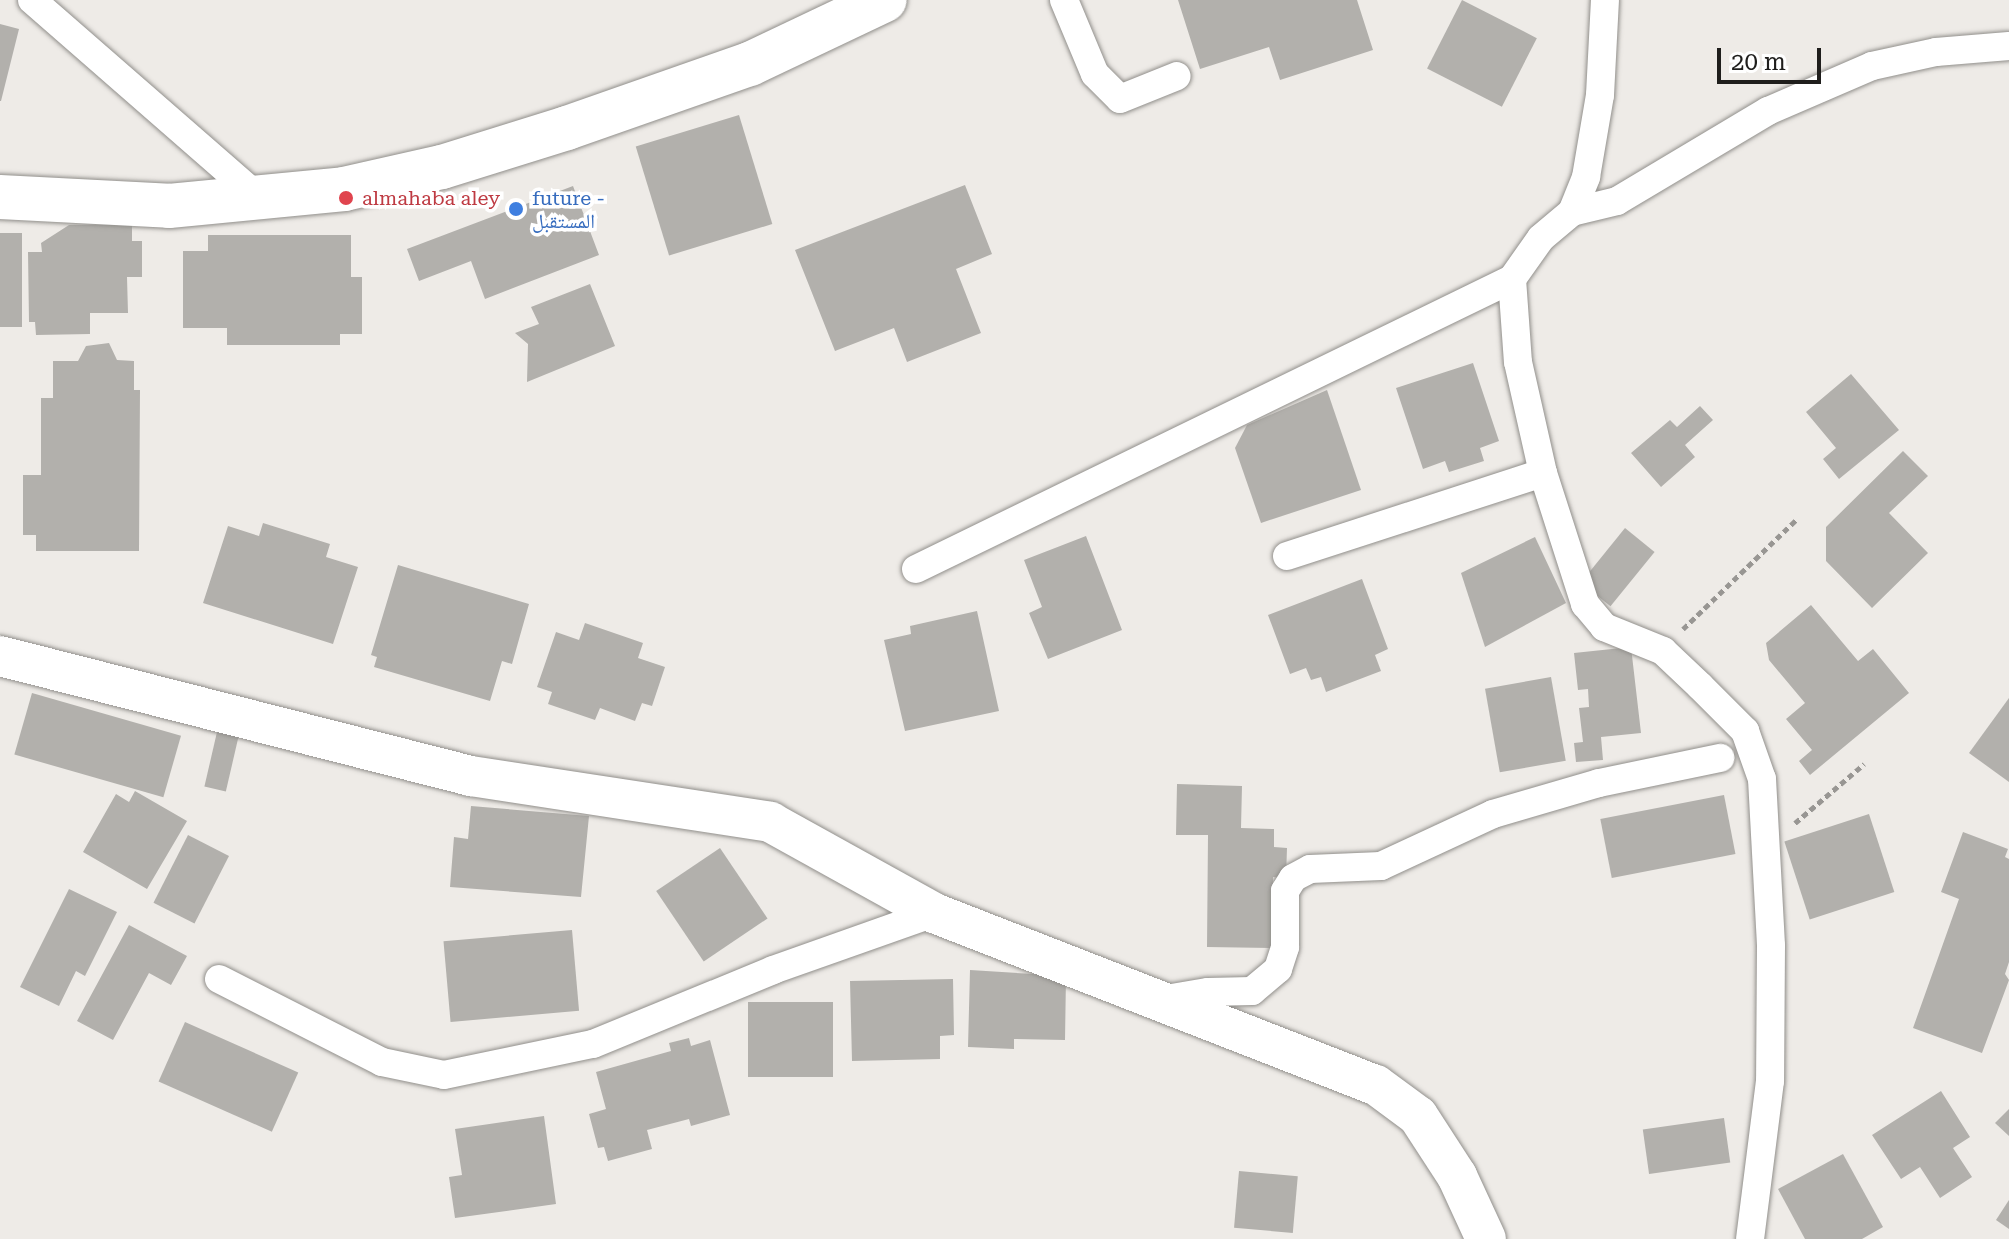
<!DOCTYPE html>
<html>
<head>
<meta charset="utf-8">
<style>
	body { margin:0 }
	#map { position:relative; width:2009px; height:1239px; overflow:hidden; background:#eeebe7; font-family:"Roboto Serif","Noto Naskh Arabic",serif }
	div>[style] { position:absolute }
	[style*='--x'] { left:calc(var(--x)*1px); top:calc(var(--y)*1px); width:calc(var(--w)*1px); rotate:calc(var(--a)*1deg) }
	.building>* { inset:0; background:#b2b0ac; transform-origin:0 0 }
	.path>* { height:5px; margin-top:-2.5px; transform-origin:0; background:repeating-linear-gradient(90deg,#989693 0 6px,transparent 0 10px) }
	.roads { filter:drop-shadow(0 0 2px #918f8b) drop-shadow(0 0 2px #918f8b) }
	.street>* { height:28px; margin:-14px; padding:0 14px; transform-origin:14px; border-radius:14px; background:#fff }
	.secondary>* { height:40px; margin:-20px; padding:0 20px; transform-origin:20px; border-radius:20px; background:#fff }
	.primary>* { height:44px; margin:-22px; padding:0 22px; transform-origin:22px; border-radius:22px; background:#fff }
	.dots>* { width:22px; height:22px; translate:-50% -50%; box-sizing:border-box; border:4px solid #fff; border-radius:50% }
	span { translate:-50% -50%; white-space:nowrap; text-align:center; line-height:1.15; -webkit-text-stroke:7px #fff; paint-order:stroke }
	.health-label { font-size:20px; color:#be3a42 }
	.left { translate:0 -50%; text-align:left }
	.shop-label { font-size:20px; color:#366cbe }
	.scale { position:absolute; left:1717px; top:48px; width:104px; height:36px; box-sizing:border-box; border:4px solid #1f1e1c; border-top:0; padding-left:10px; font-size:24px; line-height:28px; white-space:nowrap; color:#1f1e1c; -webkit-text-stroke:6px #fff; paint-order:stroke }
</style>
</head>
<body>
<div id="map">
	<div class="building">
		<i style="clip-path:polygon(1178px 0,1357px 0,1373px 50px,1280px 80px,1269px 47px,1200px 69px)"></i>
		<i style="left:1462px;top:0;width:84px;height:77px;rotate:27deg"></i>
		<i style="clip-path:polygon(0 24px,19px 29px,1px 101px,0 101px)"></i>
		<i style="left:739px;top:115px;width:114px;height:108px;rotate:73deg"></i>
		<i style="clip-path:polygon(965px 185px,992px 254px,956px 269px,981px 333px,907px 362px,894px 328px,835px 351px,795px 250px)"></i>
		<i style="clip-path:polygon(573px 186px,599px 255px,485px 299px,471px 261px,419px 281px,407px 249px)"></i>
		<i style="clip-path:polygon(132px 224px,132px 241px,142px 241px,142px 277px,127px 277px,128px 313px,90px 313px,90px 334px,36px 335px,35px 322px,29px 322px,28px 252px,42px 252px,41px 243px,69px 225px)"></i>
		<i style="left:0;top:233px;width:22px;height:94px"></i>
		<i style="clip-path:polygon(208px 235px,351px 235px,351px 277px,362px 277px,362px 334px,340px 334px,340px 345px,227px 345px,227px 328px,183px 328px,183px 251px,208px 251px)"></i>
		<i style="clip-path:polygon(590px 284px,615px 346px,527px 382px,528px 344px,515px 333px,539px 324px,531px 307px)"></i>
		<i style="clip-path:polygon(109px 343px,117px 360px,134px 361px,134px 390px,140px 390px,139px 551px,36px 551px,36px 535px,23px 535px,23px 475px,41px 475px,41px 398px,53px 398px,53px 361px,78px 361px,86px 346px)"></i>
		<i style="clip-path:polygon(1473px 363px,1499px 441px,1480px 448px,1484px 461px,1449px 472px,1445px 461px,1423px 469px,1396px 388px)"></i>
		<i style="clip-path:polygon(1851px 374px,1899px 430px,1839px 479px,1823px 459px,1836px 448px,1806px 412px)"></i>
		<i style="clip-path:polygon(1327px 390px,1361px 490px,1261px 523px,1235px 448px,1247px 425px)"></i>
		<i style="clip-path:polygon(1700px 406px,1713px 420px,1685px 445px,1695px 457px,1661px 487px,1631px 453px,1670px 420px,1677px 427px)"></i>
		<i style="clip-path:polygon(1903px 451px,1928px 476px,1889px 513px,1928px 553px,1872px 608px,1826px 561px,1826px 527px)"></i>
		<i style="clip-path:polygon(263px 523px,330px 544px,326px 557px,358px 567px,333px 644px,203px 603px,228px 526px,259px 536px)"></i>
		<i style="left:1625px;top:528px;width:38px;height:70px;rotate:39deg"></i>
		<i style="clip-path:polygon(1086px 536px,1122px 630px,1048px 659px,1029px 613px,1042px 607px,1024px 560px)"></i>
		<i style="clip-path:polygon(1535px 537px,1566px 603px,1485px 647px,1461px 573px)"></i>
		<i style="clip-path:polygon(398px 565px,529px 604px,512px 664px,502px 661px,490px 701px,374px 667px,377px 657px,371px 655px)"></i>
		<i style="clip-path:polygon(1362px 579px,1388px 649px,1375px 655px,1381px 671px,1326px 692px,1321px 677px,1311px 680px,1306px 668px,1290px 674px,1268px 615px)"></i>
		<i style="clip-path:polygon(1811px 605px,1858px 661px,1873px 649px,1909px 693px,1810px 775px,1799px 761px,1812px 750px,1786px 719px,1805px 703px,1769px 660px,1766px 643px)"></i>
		<i style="clip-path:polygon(977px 611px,999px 711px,905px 731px,884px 640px,911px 634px,910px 626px)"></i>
		<i style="clip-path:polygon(585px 623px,643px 643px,638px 658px,665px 667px,652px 706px,642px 703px,635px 721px,600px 708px,595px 720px,548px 704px,552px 692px,537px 687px,556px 632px,579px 640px)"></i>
		<i style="clip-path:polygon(1631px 647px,1641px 733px,1601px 737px,1603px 760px,1576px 762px,1574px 743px,1583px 742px,1579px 708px,1589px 707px,1588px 689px,1578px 690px,1574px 653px)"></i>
		<i style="left:1551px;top:677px;width:85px;height:67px;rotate:80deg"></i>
		<i style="left:32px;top:693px;width:155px;height:64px;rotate:16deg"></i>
		<i style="clip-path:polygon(2009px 698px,2009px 782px,1969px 753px)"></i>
		<i style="left:217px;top:732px;width:22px;height:56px;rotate:13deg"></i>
		<i style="clip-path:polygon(1177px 784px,1242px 786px,1241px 828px,1274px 829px,1274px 847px,1287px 848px,1286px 878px,1273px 877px,1271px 948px,1207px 947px,1208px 835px,1176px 835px)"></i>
		<i style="clip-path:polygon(135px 791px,187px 821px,147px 889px,83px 852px,116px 794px,129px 802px)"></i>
		<i style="left:1724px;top:795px;width:60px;height:126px;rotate:79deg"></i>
		<i style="clip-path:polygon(471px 806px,589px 816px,581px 897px,450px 887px,454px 837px,468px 839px)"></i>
		<i style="left:1869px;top:814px;width:82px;height:89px;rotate:72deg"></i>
		<i style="clip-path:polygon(1963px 832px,2008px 849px,2005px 857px,2009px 859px,2009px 962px,2005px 974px,2009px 980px,1982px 1053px,1913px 1028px,1959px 899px,1941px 892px)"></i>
		<i style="left:188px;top:835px;width:46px;height:76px;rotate:27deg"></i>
		<i style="left:720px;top:848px;width:85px;height:77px;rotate:56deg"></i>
		<i style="clip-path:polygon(69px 889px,117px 912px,85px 976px,76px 971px,59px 1006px,20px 987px)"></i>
		<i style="clip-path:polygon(129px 925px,187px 956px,171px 985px,149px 973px,113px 1040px,77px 1021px)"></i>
		<i style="left:572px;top:930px;width:81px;height:129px;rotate:85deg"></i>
		<i style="clip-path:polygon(970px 970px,1066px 976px,1065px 1040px,1014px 1039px,1014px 1049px,968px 1047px)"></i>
		<i style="clip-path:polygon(953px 979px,954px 1035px,940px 1036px,940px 1059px,852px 1061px,850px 981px)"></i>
		<i style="left:748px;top:1002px;width:85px;height:75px"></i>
		<i style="left:185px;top:1022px;width:124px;height:65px;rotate:24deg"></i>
		<i style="clip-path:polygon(689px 1038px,691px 1046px,710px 1040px,730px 1115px,691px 1126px,689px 1119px,647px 1130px,652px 1149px,608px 1161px,604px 1147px,598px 1148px,589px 1114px,606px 1109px,596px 1072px,671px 1051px,669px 1043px)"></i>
		<i style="clip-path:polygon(1941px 1091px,1970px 1137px,1953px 1148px,1972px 1177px,1940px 1198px,1920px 1167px,1901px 1179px,1872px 1135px)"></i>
		<i style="clip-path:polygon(2009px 1109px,2009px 1136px,1995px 1123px)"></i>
		<i style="clip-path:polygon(544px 1116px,556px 1204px,455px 1218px,449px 1177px,462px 1175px,455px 1129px)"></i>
		<i style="left:1724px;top:1118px;width:45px;height:82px;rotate:82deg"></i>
		<i style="clip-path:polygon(1843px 1154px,1883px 1227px,1862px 1239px,1805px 1239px,1778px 1189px)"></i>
		<i style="left:1239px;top:1171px;width:59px;height:57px;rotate:5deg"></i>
		<i style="clip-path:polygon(2009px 1200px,2009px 1229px,1996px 1220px)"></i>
	</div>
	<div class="path">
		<i style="--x:1683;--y:629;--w:157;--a:-44"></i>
		<i style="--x:1795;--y:823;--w:91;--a:-40.5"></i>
	</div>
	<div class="roads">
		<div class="street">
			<i style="--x:32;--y:0;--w:304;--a:41.1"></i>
			<i style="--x:1064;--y:0;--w:80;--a:67.3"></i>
			<i style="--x:1095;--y:74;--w:35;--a:45"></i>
			<i style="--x:1120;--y:99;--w:61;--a:-22"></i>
			<i style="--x:1572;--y:212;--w:46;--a:-13.7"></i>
			<i style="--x:1617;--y:201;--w:176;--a:-30.8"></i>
			<i style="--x:1768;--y:111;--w:113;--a:-23.4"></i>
			<i style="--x:1872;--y:66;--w:66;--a:-12.3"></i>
			<i style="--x:1936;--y:52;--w:73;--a:-4.7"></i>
			<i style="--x:1512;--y:279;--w:83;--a:85.9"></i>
			<i style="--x:1518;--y:362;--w:114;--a:77.3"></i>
			<i style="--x:1543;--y:473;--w:138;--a:72.2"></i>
			<i style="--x:1585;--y:604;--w:30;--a:50"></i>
			<i style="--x:1604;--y:627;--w:64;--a:22.1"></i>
			<i style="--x:1663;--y:651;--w:51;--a:43.4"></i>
			<i style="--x:1700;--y:686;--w:64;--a:45"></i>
			<i style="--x:1745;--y:731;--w:51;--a:70.5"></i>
			<i style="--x:1762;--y:779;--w:167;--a:86.9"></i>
			<i style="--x:1771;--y:946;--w:135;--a:90.4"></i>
			<i style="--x:1770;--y:1081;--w:159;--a:97.2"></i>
			<i style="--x:1287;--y:556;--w:269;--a:-18"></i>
			<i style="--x:916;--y:569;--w:663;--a:-25.95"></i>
			<i style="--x:1512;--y:279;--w:50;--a:-54.7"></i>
			<i style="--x:1541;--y:238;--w:40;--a:-40"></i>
			<i style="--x:1572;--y:212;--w:38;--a:-68"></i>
			<i style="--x:1586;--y:177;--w:83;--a:-80.3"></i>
			<i style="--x:1600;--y:95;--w:95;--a:-87"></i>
			<i style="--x:219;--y:979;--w:183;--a:27"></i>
			<i style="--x:382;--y:1062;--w:63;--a:11.8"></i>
			<i style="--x:444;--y:1075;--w:152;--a:-11.8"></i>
			<i style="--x:593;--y:1044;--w:195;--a:-22.3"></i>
			<i style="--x:773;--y:970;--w:171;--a:-19.5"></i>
			<i style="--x:1160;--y:1000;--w:49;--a:-9.5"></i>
			<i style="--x:1208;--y:992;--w:44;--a:-1.3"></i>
			<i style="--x:1252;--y:991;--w:34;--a:-40"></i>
			<i style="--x:1278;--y:969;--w:23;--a:-72"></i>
			<i style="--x:1285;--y:947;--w:56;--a:-90"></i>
			<i style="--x:1285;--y:891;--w:15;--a:-58"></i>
			<i style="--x:1293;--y:878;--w:19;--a:-28"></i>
			<i style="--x:1310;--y:869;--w:71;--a:-2.4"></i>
			<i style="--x:1381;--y:866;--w:123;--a:-24.9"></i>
			<i style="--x:1493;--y:814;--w:110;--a:-16.3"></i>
			<i style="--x:1599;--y:783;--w:124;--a:-11.7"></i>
		</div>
		<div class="secondary">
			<i style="--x:0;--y:656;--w:486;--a:14.3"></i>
			<i style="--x:471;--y:776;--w:303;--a:8.7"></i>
			<i style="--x:770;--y:822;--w:188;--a:29"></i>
			<i style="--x:934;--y:913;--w:474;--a:21.3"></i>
			<i style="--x:1376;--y:1085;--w:52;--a:36.4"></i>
			<i style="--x:1418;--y:1116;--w:72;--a:57"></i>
			<i style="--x:1457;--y:1176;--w:69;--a:65.3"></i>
		</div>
		<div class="primary">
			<i style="--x:0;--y:197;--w:169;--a:3"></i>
			<i style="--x:169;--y:206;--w:176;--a:-5.5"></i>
			<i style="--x:344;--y:189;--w:100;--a:-12.7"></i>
			<i style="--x:442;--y:167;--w:131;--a:-17.3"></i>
			<i style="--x:567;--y:128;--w:194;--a:-19.3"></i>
			<i style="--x:750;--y:64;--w:149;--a:-25.4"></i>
		</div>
	</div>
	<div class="dots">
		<i style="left:346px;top:198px;background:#e0444e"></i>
		<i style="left:516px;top:209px;background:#3f7fe0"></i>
	</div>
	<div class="health-label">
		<span class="left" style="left:362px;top:198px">almahaba aley</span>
	</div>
	<div class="shop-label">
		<span class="left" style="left:532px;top:210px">future -<br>المستقبل</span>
	</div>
	<div class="scale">20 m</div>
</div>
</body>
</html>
